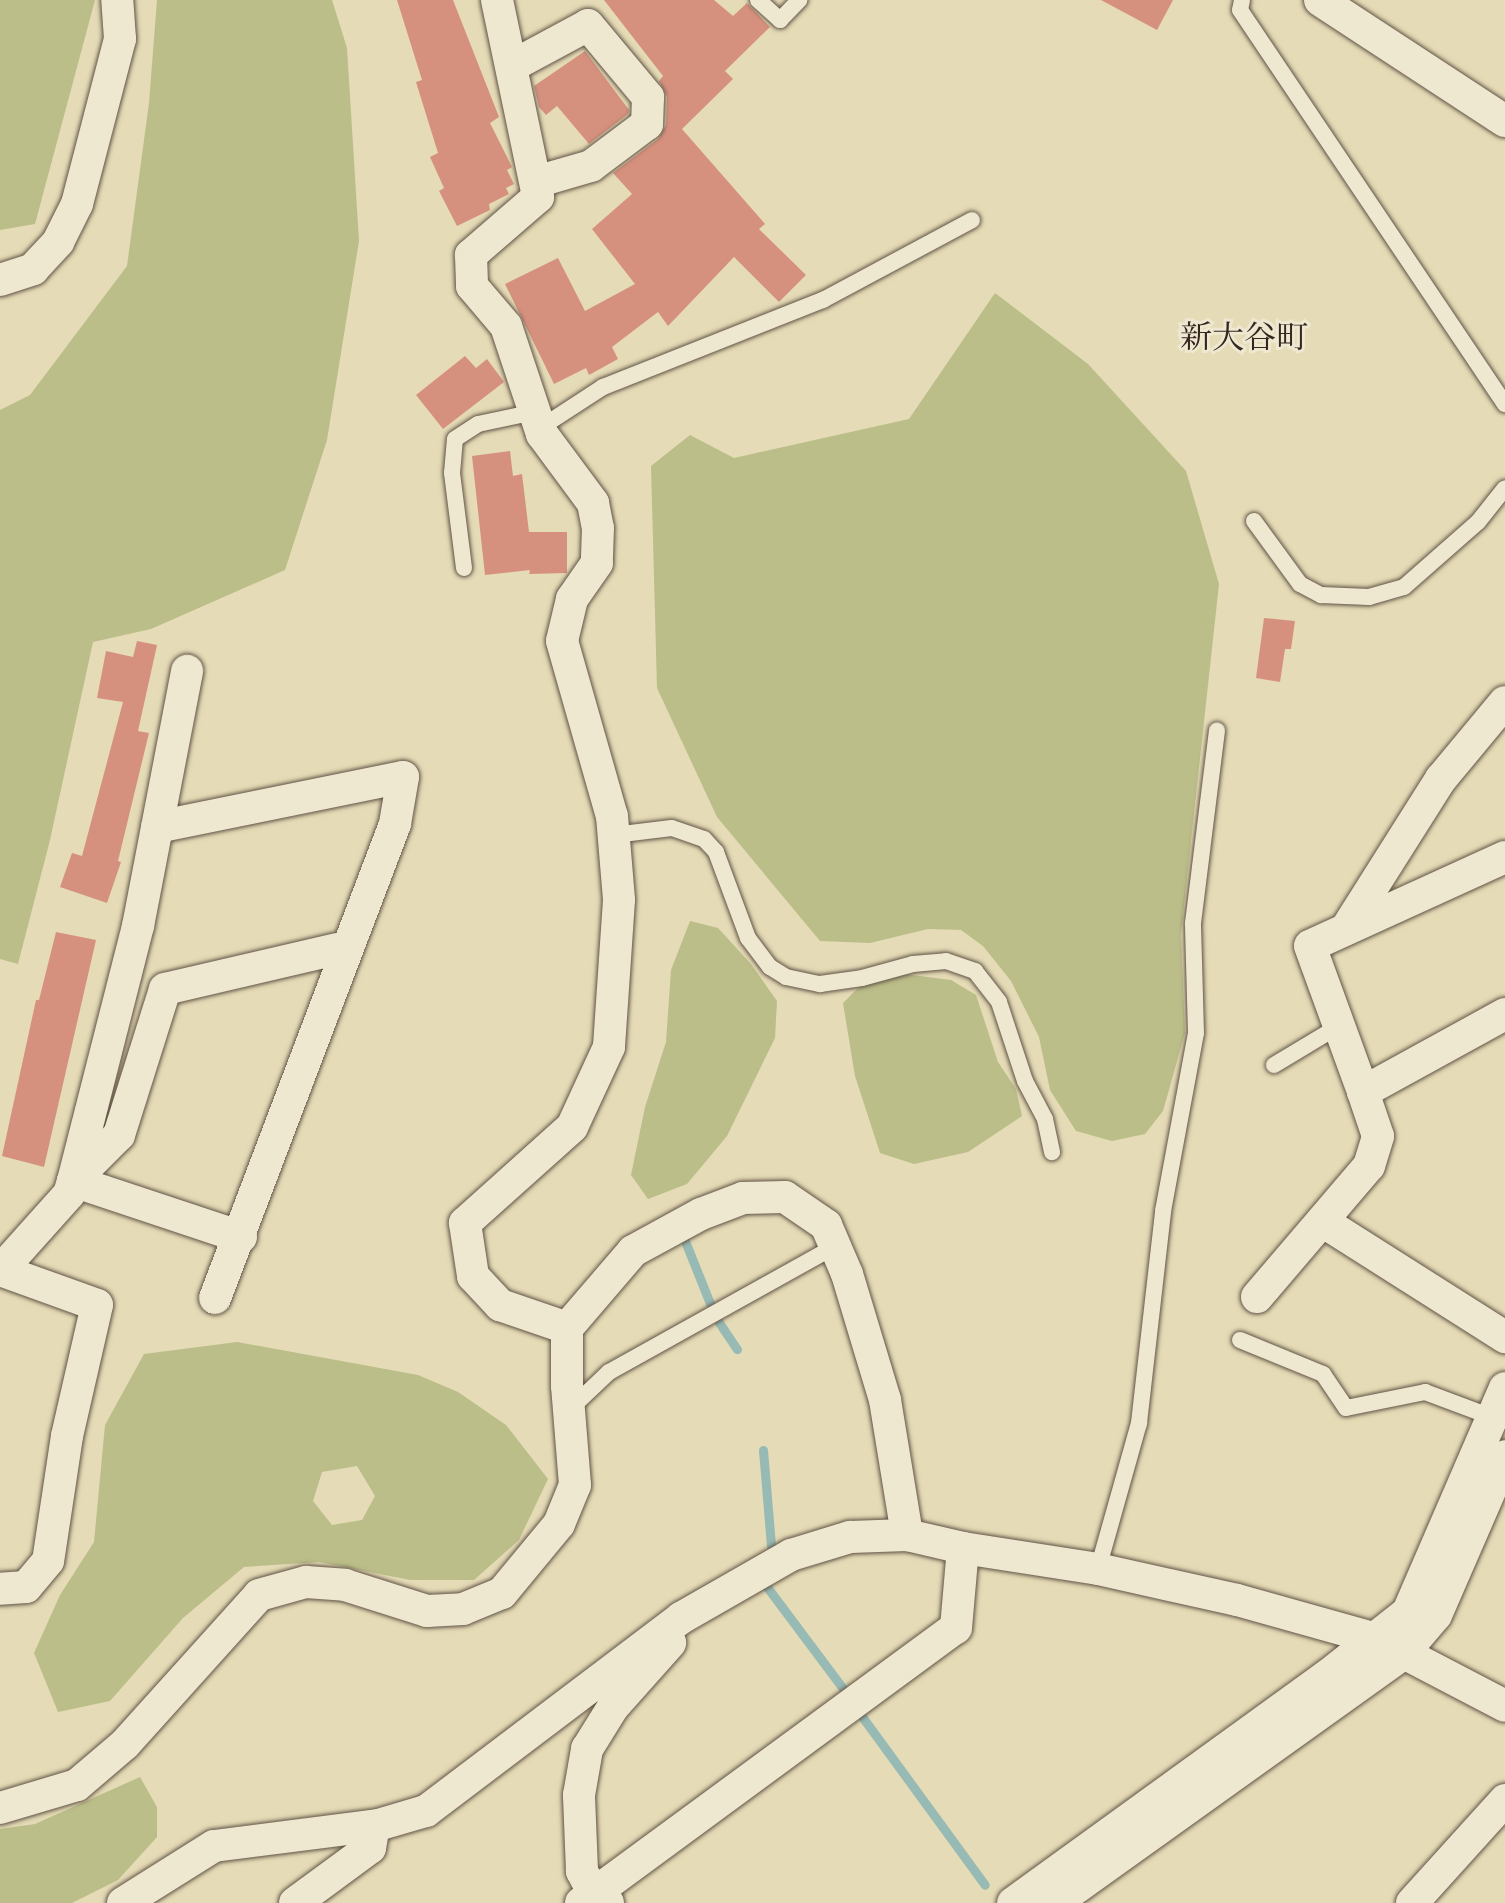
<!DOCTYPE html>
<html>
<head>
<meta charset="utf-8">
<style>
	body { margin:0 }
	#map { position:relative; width:1505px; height:1903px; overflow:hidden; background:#e5dbb6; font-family:"IM FELL French Canon","Noto Serif JP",serif }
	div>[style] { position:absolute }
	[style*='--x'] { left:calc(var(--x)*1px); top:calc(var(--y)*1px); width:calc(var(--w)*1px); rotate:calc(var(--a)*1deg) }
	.green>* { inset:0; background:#bbbe89 }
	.stream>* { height:9px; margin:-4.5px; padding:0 4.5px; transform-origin:4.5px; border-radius:4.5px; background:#97bab4 }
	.building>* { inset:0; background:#d6917e }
	.roads { filter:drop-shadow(0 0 2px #615346) drop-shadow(0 0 2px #615346) }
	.lane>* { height:16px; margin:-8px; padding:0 8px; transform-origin:8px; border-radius:8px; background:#eee8d0 }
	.street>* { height:32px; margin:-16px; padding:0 16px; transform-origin:16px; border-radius:16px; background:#eee8d0 }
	span { translate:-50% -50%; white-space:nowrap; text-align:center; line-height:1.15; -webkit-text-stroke:6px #eee8d0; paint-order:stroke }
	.quarter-label { font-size:32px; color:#352620 }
</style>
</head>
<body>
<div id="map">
	<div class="green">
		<i style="clip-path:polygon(0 0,95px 0,35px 224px,0 230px)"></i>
		<i style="clip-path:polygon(157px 0,332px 0,347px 48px,359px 241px,327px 440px,285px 570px,151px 629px,93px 642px,50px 840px,18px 964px,0 959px,0 410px,30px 395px,127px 266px,149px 103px)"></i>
		<i style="clip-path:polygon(995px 293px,1088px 364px,1186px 471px,1219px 584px,1181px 933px,1185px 1033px,1163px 1111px,1145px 1134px,1112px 1141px,1076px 1131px,1050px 1090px,1039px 1037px,1011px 981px,983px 946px,961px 930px,928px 929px,870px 943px,820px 941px,717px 817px,657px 688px,651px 466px,690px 435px,734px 458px,909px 419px)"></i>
		<i style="clip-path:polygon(690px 921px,718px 928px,751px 964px,777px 1001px,775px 1038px,727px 1136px,687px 1184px,648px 1199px,631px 1175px,645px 1107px,666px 1042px,671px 970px)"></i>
		<i style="clip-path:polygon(904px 974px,951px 980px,976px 995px,998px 1062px,1016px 1089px,1022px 1116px,968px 1152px,914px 1164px,880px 1153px,855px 1076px,843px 1003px,859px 987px)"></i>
		<i style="clip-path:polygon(evenodd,237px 1342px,418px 1375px,458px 1392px,506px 1425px,548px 1479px,519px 1540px,474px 1580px,410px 1580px,319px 1562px,244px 1567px,183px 1618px,110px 1701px,58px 1712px,34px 1653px,60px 1595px,94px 1542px,105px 1425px,144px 1354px,237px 1342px,357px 1466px,375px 1496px,362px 1520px,332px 1525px,313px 1501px,322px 1472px,357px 1466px)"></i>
		<i style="clip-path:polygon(140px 1777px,157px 1807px,157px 1837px,118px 1880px,72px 1903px,0 1903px,0 1829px,35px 1824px)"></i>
	</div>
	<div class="stream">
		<i style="--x:685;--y:1241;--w:70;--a:68.2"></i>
		<i style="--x:718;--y:1321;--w:34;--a:56"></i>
		<i style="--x:763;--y:1450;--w:96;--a:85.2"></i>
		<i style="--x:764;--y:1583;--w:139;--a:53.2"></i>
		<i style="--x:858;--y:1711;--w:215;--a:53.9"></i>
	</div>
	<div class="building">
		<i style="clip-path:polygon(397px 0,453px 0,499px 117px,490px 123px,512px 167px,507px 170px,514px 184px,506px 188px,509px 194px,489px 204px,490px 210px,457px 226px,439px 191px,444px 188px,430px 157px,438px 153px,416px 82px,422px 80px)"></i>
		<i style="clip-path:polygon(604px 0,714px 0,733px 16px,747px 3px,770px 27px,725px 71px,733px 79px,682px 129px,765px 224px,759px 229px,806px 275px,779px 302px,734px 257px,668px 326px,658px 312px,612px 347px,618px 359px,589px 375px,586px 368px,554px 384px,505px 284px,558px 258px,585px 311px,635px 284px,592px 229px,632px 194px,613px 173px,658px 139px,666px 125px,667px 97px,659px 81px,663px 76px)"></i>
		<i style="clip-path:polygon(1101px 0,1173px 0,1157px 30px)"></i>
		<i style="clip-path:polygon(585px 51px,629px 110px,628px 114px,589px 144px,557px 106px,546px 115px,539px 107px,534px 86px)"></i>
		<i style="clip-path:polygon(465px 356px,476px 368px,487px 359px,504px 382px,443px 429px,416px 395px)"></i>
		<i style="clip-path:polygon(510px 451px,513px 476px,522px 474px,529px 532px,567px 532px,567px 573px,529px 574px,530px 570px,485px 575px,472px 456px)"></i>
		<i style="clip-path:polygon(1264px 618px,1295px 621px,1291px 649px,1285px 649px,1280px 682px,1256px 678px)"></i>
		<i style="clip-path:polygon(137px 641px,157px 645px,138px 731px,149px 733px,118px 861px,121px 862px,107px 903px,60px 887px,72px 853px,82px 856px,123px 702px,97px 698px,106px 651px,133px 657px)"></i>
		<i style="clip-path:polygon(56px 932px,96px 940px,44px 1167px,2px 1156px,36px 1000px,39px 1000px)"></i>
	</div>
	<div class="roads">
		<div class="lane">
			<i style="--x:758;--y:0;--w:30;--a:42"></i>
			<i style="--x:780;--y:20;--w:28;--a:-46"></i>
			<i style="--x:1242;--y:0;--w:10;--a:101"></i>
			<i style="--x:1240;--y:10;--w:475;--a:56.1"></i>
			<i style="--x:540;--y:428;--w:75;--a:-33.1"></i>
			<i style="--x:603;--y:387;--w:237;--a:-21.6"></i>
			<i style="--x:823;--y:300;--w:169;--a:-28.2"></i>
			<i style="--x:1254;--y:521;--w:78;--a:53.9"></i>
			<i style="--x:1300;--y:584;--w:24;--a:28"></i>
			<i style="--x:1321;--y:595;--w:48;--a:2.4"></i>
			<i style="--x:1369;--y:597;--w:36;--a:-16"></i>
			<i style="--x:1404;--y:587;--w:98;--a:-41.3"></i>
			<i style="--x:1478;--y:522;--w:43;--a:-51.5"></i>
			<i style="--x:464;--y:568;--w:96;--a:-97.2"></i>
			<i style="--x:452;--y:473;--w:34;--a:-85"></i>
			<i style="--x:455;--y:439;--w:27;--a:-33"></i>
			<i style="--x:478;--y:424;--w:58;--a:-11.9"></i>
			<i style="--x:614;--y:835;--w:58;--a:-6.9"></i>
			<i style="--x:672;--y:828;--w:34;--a:19"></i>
			<i style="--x:704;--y:839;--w:18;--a:47"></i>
			<i style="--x:716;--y:852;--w:92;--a:69.6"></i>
			<i style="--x:748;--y:938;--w:36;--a:53"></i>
			<i style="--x:770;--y:967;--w:19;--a:32"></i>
			<i style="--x:786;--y:977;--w:35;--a:12"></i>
			<i style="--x:820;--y:984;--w:42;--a:-8.1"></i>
			<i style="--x:862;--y:978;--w:53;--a:-15.4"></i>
			<i style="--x:913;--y:964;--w:33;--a:-5"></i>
			<i style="--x:946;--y:961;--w:31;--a:19"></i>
			<i style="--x:975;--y:971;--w:39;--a:52"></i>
			<i style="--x:999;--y:1002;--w:83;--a:71.8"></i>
			<i style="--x:1025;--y:1081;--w:43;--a:62.2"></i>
			<i style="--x:1045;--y:1119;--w:34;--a:78"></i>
			<i style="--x:1274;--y:1065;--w:76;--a:-31"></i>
			<i style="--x:1240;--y:1340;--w:90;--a:22.3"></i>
			<i style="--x:1323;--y:1374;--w:41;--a:55.9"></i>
			<i style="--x:1346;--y:1408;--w:81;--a:-11.4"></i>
			<i style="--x:1425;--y:1392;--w:72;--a:20.5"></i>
			<i style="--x:569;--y:1410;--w:55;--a:-43.5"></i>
			<i style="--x:609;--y:1372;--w:259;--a:-29.1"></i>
			<i style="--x:1098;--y:1569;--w:152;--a:-74.3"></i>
			<i style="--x:1139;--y:1423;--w:213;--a:-83.5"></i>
			<i style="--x:1163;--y:1211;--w:181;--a:-79.5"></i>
			<i style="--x:1196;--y:1033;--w:110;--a:-91.6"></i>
			<i style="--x:1193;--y:923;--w:194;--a:-82.9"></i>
		</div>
		<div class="street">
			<i style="--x:497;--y:0;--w:201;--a:78.2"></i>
			<i style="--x:538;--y:197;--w:89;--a:139.1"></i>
			<i style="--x:471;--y:255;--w:31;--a:88"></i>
			<i style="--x:472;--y:286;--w:52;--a:49.6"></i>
			<i style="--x:506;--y:326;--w:114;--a:71.6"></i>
			<i style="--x:542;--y:434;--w:86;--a:53.5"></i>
			<i style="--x:593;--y:503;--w:25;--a:79"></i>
			<i style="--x:598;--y:528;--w:35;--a:92"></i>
			<i style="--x:597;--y:563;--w:44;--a:124.8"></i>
			<i style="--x:572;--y:599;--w:43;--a:103.4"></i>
			<i style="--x:562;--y:641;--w:182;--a:74.1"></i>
			<i style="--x:612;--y:816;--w:84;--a:85.2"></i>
			<i style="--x:619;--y:900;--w:147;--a:93.9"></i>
			<i style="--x:609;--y:1047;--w:88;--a:114.8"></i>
			<i style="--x:572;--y:1127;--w:144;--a:138.1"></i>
			<i style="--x:465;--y:1223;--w:54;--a:81.4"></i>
			<i style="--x:473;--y:1276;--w:40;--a:47"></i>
			<i style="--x:500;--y:1305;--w:71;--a:18.9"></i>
			<i style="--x:1320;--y:0;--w:221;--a:33.2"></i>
			<i style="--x:512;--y:66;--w:86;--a:-28.3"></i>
			<i style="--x:588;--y:25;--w:94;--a:50.2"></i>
			<i style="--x:648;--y:97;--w:27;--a:92"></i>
			<i style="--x:647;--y:124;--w:70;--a:143.1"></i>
			<i style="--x:591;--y:166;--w:57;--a:163.8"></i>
			<i style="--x:0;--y:280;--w:35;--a:-18"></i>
			<i style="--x:33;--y:269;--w:37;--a:-47"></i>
			<i style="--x:58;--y:242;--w:42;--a:-63.4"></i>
			<i style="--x:77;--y:204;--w:171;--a:-75.4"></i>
			<i style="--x:120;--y:39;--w:39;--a:-94"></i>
			<i style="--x:157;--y:827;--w:251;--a:-11.5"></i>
			<i style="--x:403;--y:777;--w:48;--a:99.7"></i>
			<i style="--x:395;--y:824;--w:507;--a:110.79"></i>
			<i style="--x:1505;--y:857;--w:214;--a:155.5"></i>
			<i style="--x:1310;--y:946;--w:155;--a:70"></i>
			<i style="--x:1363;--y:1092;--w:162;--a:-28.8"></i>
			<i style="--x:1346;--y:929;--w:178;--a:-57.7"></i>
			<i style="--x:1441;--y:779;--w:100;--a:-50.3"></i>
			<i style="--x:1322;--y:1221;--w:217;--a:32.4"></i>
			<i style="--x:241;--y:1237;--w:177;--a:-161.6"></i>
			<i style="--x:73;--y:1181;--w:65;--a:-45"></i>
			<i style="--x:119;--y:1135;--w:153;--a:-72.5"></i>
			<i style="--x:165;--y:989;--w:177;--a:-13.1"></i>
			<i style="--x:0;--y:1270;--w:103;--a:19.8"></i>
			<i style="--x:97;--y:1305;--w:134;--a:102.9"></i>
			<i style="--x:67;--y:1436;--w:126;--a:98.6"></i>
			<i style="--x:48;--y:1561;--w:34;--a:130"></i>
			<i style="--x:26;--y:1587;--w:26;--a:176"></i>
			<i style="--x:1;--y:1270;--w:102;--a:-48.2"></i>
			<i style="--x:69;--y:1194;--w:14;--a:-73"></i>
			<i style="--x:73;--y:1181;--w:263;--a:-75.7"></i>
			<i style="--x:138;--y:926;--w:260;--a:-79.1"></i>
			<i style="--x:1257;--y:1297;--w:172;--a:-49.5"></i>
			<i style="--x:1369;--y:1166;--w:31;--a:-73"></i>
			<i style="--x:1378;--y:1136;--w:46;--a:-108.8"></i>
			<i style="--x:0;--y:1808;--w:80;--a:-16.6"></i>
			<i style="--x:77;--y:1785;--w:63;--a:-40.5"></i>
			<i style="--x:125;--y:1744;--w:200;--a:-48"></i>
			<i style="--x:259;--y:1595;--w:49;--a:-15.5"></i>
			<i style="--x:306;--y:1582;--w:39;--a:4"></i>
			<i style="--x:345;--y:1585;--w:86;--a:17.6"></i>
			<i style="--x:427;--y:1611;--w:36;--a:-3"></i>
			<i style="--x:463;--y:1609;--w:42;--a:-22.3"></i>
			<i style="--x:502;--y:1593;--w:89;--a:-50.4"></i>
			<i style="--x:559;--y:1524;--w:42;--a:-67.7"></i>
			<i style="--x:575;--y:1485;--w:99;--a:-94.6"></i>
			<i style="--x:567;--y:1386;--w:58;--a:-90"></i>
			<i style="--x:567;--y:1328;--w:101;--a:-49.4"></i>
			<i style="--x:633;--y:1251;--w:77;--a:-28.6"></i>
			<i style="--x:701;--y:1214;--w:45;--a:-20.9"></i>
			<i style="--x:743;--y:1198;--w:42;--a:-1.4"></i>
			<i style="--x:785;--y:1197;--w:50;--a:34.3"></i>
			<i style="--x:826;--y:1225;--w:53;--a:66.8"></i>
			<i style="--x:847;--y:1274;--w:132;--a:73.2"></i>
			<i style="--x:885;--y:1400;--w:137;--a:80.7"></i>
			<i style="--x:123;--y:1903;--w:107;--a:-32.1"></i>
			<i style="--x:214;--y:1846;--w:165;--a:-7.3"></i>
			<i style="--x:378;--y:1825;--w:50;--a:-16.3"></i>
			<i style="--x:426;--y:1811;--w:320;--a:-37.1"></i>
			<i style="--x:681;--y:1618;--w:127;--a:-29.8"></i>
			<i style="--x:791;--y:1555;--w:62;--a:-17"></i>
			<i style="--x:850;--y:1537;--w:57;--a:-2"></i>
			<i style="--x:907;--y:1535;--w:57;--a:13.1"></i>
			<i style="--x:963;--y:1548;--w:137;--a:8.8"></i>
			<i style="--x:1098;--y:1569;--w:142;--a:12.6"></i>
			<i style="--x:1237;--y:1600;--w:145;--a:15.6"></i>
			<i style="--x:1377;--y:1639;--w:144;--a:27.6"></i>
			<i style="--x:295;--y:1903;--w:93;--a:-36.3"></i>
			<i style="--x:370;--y:1848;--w:22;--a:-80"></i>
			<i style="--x:581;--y:1903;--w:465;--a:-36.3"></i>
			<i style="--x:956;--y:1628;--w:80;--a:-85"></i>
			<i style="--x:608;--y:1903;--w:17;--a:-147"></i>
			<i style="--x:594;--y:1894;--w:26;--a:-118"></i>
			<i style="--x:582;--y:1871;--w:76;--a:-92.3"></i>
			<i style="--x:579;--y:1795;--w:47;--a:-80.1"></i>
			<i style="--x:587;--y:1749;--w:49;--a:-58.2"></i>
			<i style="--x:613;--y:1707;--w:86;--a:-48.3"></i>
			<i style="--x:1013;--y:1903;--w:387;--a:-35.9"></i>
			<i style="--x:1327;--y:1676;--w:103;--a:-38.3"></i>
			<i style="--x:1408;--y:1612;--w:244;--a:-66.6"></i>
			<i style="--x:1055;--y:1903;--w:427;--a:-35.6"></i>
			<i style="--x:1402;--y:1655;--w:52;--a:-49.6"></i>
			<i style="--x:1436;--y:1615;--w:173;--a:-66.5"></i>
			<i style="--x:1412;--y:1903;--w:139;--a:-47.9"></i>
		</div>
	</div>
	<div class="quarter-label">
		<span style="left:1244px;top:338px">新大谷町</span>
	</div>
</div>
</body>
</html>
